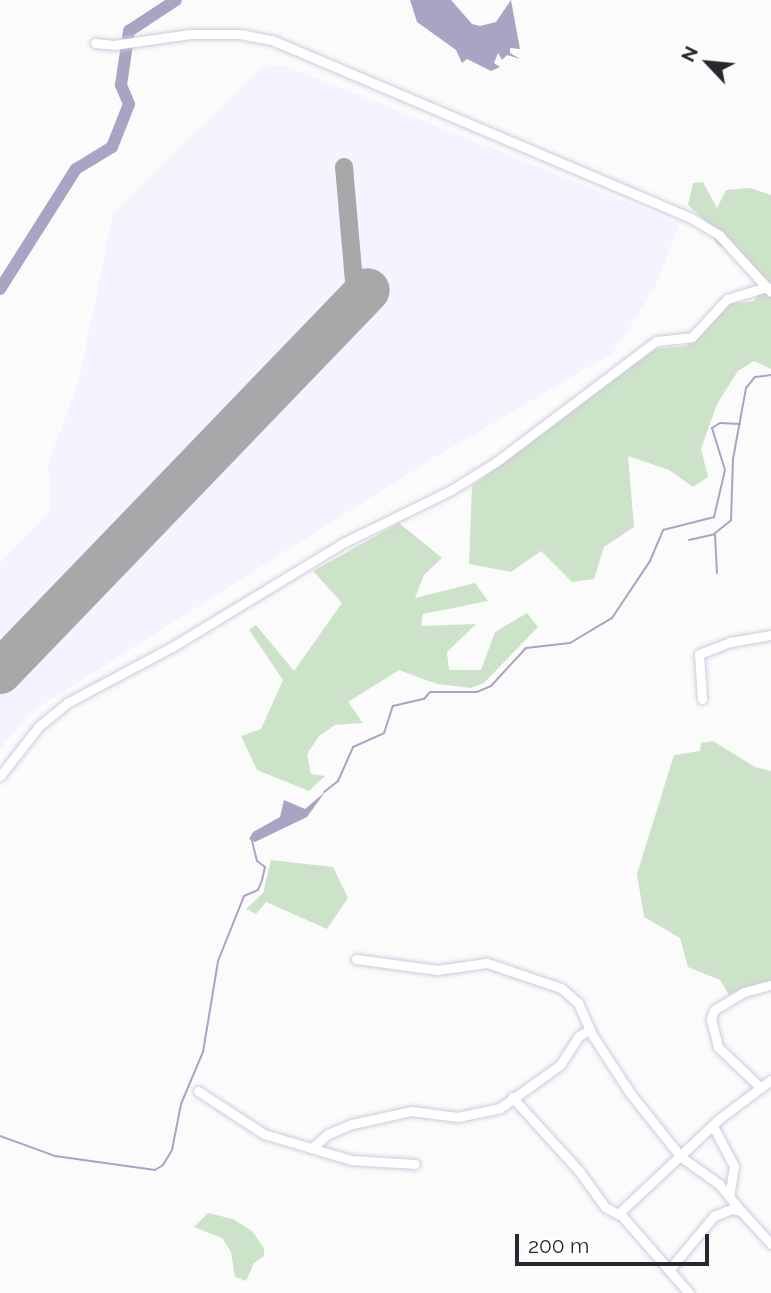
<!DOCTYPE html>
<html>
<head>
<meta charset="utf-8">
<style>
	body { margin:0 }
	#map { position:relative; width:771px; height:1293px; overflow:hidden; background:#fbfbfb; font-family:Raleway,sans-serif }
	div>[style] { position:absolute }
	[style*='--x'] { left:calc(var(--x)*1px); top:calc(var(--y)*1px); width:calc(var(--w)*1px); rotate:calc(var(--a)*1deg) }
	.built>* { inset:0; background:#f5f3ff }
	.green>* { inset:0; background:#cde3c9 }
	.water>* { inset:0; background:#aba3c3 }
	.stream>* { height:2px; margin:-1px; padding:0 1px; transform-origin:1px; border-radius:1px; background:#aba3c3 }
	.river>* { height:12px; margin:-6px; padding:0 6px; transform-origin:6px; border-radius:6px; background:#aba3c3 }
	.taxiway>* { height:18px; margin:-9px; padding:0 9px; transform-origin:9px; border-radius:9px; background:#a8a7aa }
	.runway>* { height:44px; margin:-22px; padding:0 22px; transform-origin:22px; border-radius:22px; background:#a8a7aa }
	.roads { filter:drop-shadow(0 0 2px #cfcadf) drop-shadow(0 0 2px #cfcadf) }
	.minor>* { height:9px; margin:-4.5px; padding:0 4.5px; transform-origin:4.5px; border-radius:4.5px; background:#fff }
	span { translate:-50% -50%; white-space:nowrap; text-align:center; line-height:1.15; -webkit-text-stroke:7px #fff; paint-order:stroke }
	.north { position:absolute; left:673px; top:28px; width:70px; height:70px; -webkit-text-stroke:5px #fff; paint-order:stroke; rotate:296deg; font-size:19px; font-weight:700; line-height:28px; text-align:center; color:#28262e }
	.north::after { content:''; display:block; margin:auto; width:24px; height:32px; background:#28262e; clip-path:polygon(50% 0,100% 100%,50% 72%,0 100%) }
	.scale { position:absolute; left:515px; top:1234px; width:194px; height:32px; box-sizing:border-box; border:4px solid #28262e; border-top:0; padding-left:9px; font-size:21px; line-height:24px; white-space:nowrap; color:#28262e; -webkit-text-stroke:5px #fff; paint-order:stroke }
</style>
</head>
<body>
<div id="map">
	<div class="built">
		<i style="clip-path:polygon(283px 65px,679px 223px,656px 286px,613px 353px,435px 457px,31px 712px,0 749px,0 563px,51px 510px,48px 463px,78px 384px,113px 214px,260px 68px)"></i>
	</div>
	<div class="green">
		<i style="clip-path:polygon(703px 182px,717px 208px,726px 190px,750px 188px,771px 195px,771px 369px,754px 361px,738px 371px,717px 404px,701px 449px,708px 477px,693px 487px,669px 470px,628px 456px,634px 527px,604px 547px,594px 579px,572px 582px,541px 551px,511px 572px,469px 564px,472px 486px,653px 349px,686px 346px,727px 304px,754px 301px,768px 280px,716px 243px,705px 221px,688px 205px,693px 183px)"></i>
		<i style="clip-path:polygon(399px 523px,442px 558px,424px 575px,415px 598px,475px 583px,488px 601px,423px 614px,421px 626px,476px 624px,447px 652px,449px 670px,481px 670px,495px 632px,527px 613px,538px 627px,484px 683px,471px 688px,437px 684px,399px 670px,348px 702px,363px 723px,335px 725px,319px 736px,307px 754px,311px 774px,325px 776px,309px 791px,257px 770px,241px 736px,261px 729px,283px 680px,249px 630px,256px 625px,294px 671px,342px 603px,313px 571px)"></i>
		<i style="clip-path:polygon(713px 741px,755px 767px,771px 771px,771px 981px,729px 995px,720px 980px,688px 967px,680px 938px,644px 917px,637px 874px,674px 755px,700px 751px,701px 743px)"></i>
		<i style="clip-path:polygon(271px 860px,333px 867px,348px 898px,327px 929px,266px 902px,256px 914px,246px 909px,263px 893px)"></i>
		<i style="clip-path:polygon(208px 1213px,233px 1219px,252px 1231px,264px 1248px,264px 1256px,254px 1263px,246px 1281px,235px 1277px,231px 1252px,222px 1238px,194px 1227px)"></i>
	</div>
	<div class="water">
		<i style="clip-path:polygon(410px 0,451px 0,472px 24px,480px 26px,496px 22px,511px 0,520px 49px,510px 48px,510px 53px,520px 59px,507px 55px,502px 60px,498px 53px,494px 63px,500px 67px,491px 71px,467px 59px,462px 63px,456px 50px,417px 22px)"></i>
		<i style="clip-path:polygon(325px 792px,307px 817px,255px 842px,249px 839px,253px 832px,280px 817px,284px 800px,305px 809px)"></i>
	</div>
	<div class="stream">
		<i style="--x:715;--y:535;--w:38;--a:87"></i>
		<i style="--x:689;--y:540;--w:26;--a:-13"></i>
		<i style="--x:714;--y:534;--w:22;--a:-39"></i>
		<i style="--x:731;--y:520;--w:61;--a:-88.1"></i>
		<i style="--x:733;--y:459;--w:72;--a:-79.6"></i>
		<i style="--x:746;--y:388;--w:14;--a:-51"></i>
		<i style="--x:755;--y:377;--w:16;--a:-7"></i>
		<i style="--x:324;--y:792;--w:18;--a:-38"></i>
		<i style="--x:338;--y:781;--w:37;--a:-66"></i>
		<i style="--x:353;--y:747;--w:34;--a:-24"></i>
		<i style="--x:384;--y:733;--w:28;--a:-72"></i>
		<i style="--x:393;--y:706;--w:32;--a:-13"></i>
		<i style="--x:424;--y:699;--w:9;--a:-49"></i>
		<i style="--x:430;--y:692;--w:47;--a:0"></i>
		<i style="--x:477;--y:692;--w:15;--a:-23"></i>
		<i style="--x:491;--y:686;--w:52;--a:-47.4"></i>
		<i style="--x:526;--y:648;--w:44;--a:-6.5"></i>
		<i style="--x:570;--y:643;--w:49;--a:-30.8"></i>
		<i style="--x:612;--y:618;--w:69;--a:-56.3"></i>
		<i style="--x:650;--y:561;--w:34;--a:-67"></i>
		<i style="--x:663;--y:530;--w:53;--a:-14.3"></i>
		<i style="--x:714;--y:517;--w:48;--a:-76.8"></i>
		<i style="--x:725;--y:470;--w:44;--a:-107.2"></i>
		<i style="--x:712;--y:428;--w:9;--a:-32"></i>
		<i style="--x:720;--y:423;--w:20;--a:3"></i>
		<i style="--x:0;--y:1136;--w:59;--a:20"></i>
		<i style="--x:55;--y:1156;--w:101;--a:8"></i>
		<i style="--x:155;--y:1170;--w:9;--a:-32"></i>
		<i style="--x:163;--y:1165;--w:17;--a:-59"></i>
		<i style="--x:172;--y:1150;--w:47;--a:-78.9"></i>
		<i style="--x:181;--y:1104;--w:56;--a:-67.1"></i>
		<i style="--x:203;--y:1052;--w:92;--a:-80.6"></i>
		<i style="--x:218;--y:961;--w:70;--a:-68.2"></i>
		<i style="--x:244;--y:896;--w:15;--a:-23"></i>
		<i style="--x:258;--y:890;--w:11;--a:-68"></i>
		<i style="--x:262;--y:880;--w:13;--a:-77"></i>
		<i style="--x:265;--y:867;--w:10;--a:-143"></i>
		<i style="--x:257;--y:861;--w:21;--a:-104"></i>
	</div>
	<div class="river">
		<i style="--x:0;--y:289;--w:142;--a:-57.7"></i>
		<i style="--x:76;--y:169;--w:42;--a:-31.4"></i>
		<i style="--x:112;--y:147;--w:46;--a:-68.4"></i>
		<i style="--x:129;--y:104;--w:21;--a:-113"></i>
		<i style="--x:121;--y:85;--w:55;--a:-81.6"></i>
		<i style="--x:129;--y:31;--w:56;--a:-33.4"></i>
	</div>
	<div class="taxiway">
		<i style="--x:344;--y:167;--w:137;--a:85"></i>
	</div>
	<div class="runway">
		<i style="--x:0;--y:672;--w:530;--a:-46.07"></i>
	</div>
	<div class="roads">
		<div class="minor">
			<i style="--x:95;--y:43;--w:18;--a:6"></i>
			<i style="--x:113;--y:45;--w:78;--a:-8.1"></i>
			<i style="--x:190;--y:34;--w:50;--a:0"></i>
			<i style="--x:240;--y:34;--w:33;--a:11"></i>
			<i style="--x:272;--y:40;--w:455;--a:23"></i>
			<i style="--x:691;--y:218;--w:33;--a:31"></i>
			<i style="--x:719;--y:235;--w:77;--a:47.6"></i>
			<i style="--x:702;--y:699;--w:45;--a:-93.8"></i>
			<i style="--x:699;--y:654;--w:33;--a:-21"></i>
			<i style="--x:730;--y:642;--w:42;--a:-9.7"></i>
			<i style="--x:0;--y:776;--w:63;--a:-52"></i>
			<i style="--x:39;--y:726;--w:36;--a:-39"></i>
			<i style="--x:67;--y:703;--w:119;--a:-28.1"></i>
			<i style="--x:172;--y:647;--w:200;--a:-31.3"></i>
			<i style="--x:343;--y:543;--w:120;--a:-26.1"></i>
			<i style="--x:451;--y:490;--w:53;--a:-31.9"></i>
			<i style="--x:496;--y:462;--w:201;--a:-37.1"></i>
			<i style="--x:656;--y:341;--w:36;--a:-6"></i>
			<i style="--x:692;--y:337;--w:52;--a:-47.4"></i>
			<i style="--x:727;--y:299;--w:42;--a:-16.7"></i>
			<i style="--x:356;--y:959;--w:82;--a:7.7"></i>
			<i style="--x:437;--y:970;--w:50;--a:-8"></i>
			<i style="--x:487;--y:963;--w:78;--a:18.7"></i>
			<i style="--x:561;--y:988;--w:23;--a:41"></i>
			<i style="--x:578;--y:1003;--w:36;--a:66"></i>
			<i style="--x:593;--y:1036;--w:68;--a:57"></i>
			<i style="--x:630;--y:1093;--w:82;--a:51.4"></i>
			<i style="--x:681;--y:1157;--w:47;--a:35.4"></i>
			<i style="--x:719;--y:1184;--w:35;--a:51"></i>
			<i style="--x:761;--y:1088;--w:59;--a:-136.4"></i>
			<i style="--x:718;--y:1047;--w:29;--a:-104"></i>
			<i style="--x:711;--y:1019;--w:9;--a:-72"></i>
			<i style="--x:714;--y:1010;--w:35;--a:-31"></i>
			<i style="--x:744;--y:992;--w:28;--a:-15"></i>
			<i style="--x:198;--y:1091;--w:79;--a:33.1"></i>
			<i style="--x:264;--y:1134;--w:91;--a:16.6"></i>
			<i style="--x:351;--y:1160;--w:64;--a:3.6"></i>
			<i style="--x:512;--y:1097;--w:100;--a:47.8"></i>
			<i style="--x:579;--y:1171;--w:44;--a:54.2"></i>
			<i style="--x:605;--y:1207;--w:19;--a:28"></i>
			<i style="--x:622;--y:1216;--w:102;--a:49"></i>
			<i style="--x:714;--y:1128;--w:43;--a:62.2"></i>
			<i style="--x:734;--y:1166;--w:31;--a:99"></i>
			<i style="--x:312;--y:1148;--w:21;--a:-41"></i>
			<i style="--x:328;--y:1134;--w:26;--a:-23"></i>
			<i style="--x:352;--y:1124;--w:60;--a:-12.4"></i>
			<i style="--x:411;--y:1111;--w:47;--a:7.3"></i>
			<i style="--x:458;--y:1117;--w:43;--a:-12.1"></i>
			<i style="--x:500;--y:1108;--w:74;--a:-35.6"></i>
			<i style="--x:560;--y:1065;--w:35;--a:-57"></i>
			<i style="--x:579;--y:1036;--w:13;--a:-32"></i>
			<i style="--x:618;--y:1214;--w:139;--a:-43.2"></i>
			<i style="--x:719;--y:1119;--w:65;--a:-36.9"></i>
			<i style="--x:669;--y:1270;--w:70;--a:-50.2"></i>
			<i style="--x:714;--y:1216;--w:18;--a:-22"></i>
			<i style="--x:731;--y:1209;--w:10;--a:11"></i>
			<i style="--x:741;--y:1211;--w:45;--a:47.7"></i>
		</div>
	</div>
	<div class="north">N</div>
	<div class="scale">200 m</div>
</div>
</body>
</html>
